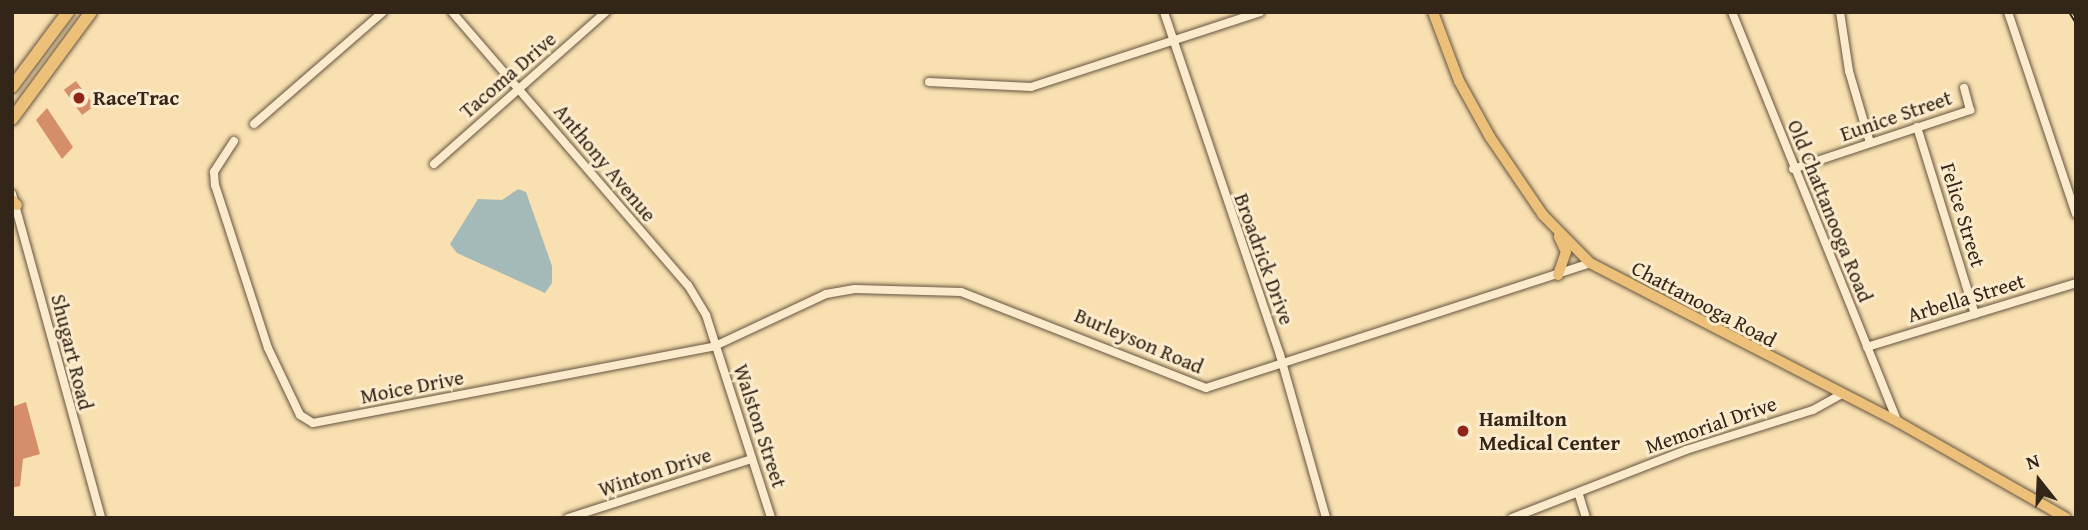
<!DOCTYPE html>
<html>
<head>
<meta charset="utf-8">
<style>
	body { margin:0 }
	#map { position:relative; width:2088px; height:530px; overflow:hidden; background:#f9e0b1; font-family:"Gentium Book Plus",serif }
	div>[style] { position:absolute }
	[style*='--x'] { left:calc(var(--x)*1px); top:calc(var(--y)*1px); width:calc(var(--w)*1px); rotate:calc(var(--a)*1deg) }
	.water>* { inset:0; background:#a4bab8 }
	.building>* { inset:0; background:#d68d6a; transform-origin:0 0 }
	.roads { filter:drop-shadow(0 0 2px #65543f) drop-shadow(0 0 2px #65543f) }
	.minor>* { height:8px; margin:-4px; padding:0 4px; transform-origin:4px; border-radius:4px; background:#fbebcc }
	.major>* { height:10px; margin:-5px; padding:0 5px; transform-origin:5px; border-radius:5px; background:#ecc078 }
	.highway>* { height:12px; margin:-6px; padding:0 6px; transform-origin:6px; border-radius:6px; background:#ecc078 }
	.rail>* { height:5px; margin-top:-2.5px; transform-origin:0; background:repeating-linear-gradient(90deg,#fbebcc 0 8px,#342519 0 16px); box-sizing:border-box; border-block:2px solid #342519 }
	.dots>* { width:19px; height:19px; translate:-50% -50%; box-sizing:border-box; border:4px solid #fbebcc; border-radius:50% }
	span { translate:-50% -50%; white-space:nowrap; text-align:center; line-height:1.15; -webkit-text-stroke:6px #fbebcc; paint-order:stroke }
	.street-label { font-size:21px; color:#342519 }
	.poi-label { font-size:21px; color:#342519; font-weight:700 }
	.left { translate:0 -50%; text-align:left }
	.frame { position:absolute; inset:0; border:14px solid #342519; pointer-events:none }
	.north { position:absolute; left:2004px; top:446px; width:70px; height:70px; -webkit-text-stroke:5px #fbebcc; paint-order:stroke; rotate:342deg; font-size:19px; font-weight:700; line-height:28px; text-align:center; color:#342519 }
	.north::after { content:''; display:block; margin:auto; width:24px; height:32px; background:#342519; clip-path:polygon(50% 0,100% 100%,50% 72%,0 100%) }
</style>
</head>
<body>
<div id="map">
	<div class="water">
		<i style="clip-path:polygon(518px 189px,526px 192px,552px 266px,552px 283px,545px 293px,457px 253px,450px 244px,478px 199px,502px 200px)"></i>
	</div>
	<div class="building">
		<i style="left:76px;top:81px;width:31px;height:15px;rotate:54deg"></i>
		<i style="clip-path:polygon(47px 108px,73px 147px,62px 159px,36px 120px)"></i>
		<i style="clip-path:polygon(26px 402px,40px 454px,23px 459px,20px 486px,12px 488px,12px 407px)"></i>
	</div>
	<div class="roads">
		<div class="minor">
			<i style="--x:452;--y:12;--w:361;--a:49.2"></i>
			<i style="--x:688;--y:285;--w:35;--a:59"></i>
			<i style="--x:706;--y:315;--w:213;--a:72.2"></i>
			<i style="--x:1164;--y:12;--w:362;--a:71.3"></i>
			<i style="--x:1280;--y:355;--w:169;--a:74.2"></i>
			<i style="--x:1732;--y:12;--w:442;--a:68"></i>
			<i style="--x:1840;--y:12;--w:60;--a:81.3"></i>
			<i style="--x:1849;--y:71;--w:75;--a:73.7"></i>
			<i style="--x:2008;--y:12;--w:213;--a:71.4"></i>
			<i style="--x:929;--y:82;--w:102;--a:2.8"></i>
			<i style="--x:1031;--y:87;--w:241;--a:-18.1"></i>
			<i style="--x:254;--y:124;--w:171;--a:-41"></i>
			<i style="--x:1917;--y:127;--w:196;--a:72.8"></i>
			<i style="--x:234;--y:141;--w:37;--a:123"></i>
			<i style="--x:214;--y:172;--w:13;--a:86"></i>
			<i style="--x:215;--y:185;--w:171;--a:72"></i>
			<i style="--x:268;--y:348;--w:74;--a:64.5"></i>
			<i style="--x:300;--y:415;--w:15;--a:32"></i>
			<i style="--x:313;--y:423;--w:409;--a:-10.8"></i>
			<i style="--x:715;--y:346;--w:123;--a:-25.1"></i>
			<i style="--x:826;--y:294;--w:29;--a:-10"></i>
			<i style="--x:855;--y:289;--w:106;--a:1.6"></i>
			<i style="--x:961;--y:292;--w:263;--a:21.4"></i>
			<i style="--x:1206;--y:388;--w:404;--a:-18"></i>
			<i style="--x:434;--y:164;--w:230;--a:-41.5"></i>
			<i style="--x:1793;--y:169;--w:187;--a:-18.4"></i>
			<i style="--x:1970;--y:110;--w:23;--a:-105"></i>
			<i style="--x:12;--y:194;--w:336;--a:74.6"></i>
			<i style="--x:1867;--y:347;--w:219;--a:-17"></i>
			<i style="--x:1579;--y:495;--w:24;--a:73"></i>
			<i style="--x:568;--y:518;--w:193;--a:-17.8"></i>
			<i style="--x:1512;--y:518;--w:187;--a:-21.3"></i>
			<i style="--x:1686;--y:450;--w:133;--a:-17.5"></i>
			<i style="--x:1813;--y:410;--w:33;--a:-29"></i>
		</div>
		<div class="major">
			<i style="--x:1433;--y:12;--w:74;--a:69.4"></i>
			<i style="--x:1459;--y:81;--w:64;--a:61"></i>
			<i style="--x:1490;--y:137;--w:94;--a:55.8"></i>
			<i style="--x:1543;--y:215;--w:67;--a:45.6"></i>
			<i style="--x:1590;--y:263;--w:347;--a:27.3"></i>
			<i style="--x:1898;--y:422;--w:193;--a:29.7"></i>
			<i style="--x:12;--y:200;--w:7;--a:45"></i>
			<i style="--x:1558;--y:275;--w:24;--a:-71"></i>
			<i style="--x:1566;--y:252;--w:17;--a:-115"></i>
		</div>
		<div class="highway">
			<i style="--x:12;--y:87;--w:94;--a:-53.3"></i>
			<i style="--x:12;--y:119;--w:133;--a:-53.6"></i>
		</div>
	</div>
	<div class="rail">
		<i style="--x:2071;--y:12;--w:9;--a:58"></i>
	</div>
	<div class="dots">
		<i style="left:79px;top:98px;background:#8f2418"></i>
		<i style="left:1463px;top:431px;background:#8f2418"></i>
	</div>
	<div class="street-label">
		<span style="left:508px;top:75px;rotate:-41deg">Tacoma Drive</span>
		<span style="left:1896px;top:116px;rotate:-19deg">Eunice Street</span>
		<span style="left:605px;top:163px;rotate:50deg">Anthony Avenue</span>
		<span style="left:1830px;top:211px;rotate:68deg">Old Chattanooga Road</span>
		<span style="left:1963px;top:215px;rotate:73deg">Felice Street</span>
		<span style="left:1264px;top:259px;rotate:70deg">Broadrick Drive</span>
		<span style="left:1966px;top:298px;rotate:-17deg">Arbella Street</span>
		<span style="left:1704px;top:304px;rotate:28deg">Chattanooga Road</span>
		<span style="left:1139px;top:341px;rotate:23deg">Burleyson Road</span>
		<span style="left:72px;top:352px;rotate:76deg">Shugart Road</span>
		<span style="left:412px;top:387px;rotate:-11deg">Moice Drive</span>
		<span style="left:1711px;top:425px;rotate:-19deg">Memorial Drive</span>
		<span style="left:760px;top:426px;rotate:72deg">Walston Street</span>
		<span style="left:655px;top:472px;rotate:-18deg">Winton Drive</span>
	</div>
	<div class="poi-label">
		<span class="left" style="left:93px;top:98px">RaceTrac</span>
		<span class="left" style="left:1479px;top:431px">Hamilton<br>Medical Center</span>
	</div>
	<div class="frame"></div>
	<div class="north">N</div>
</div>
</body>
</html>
